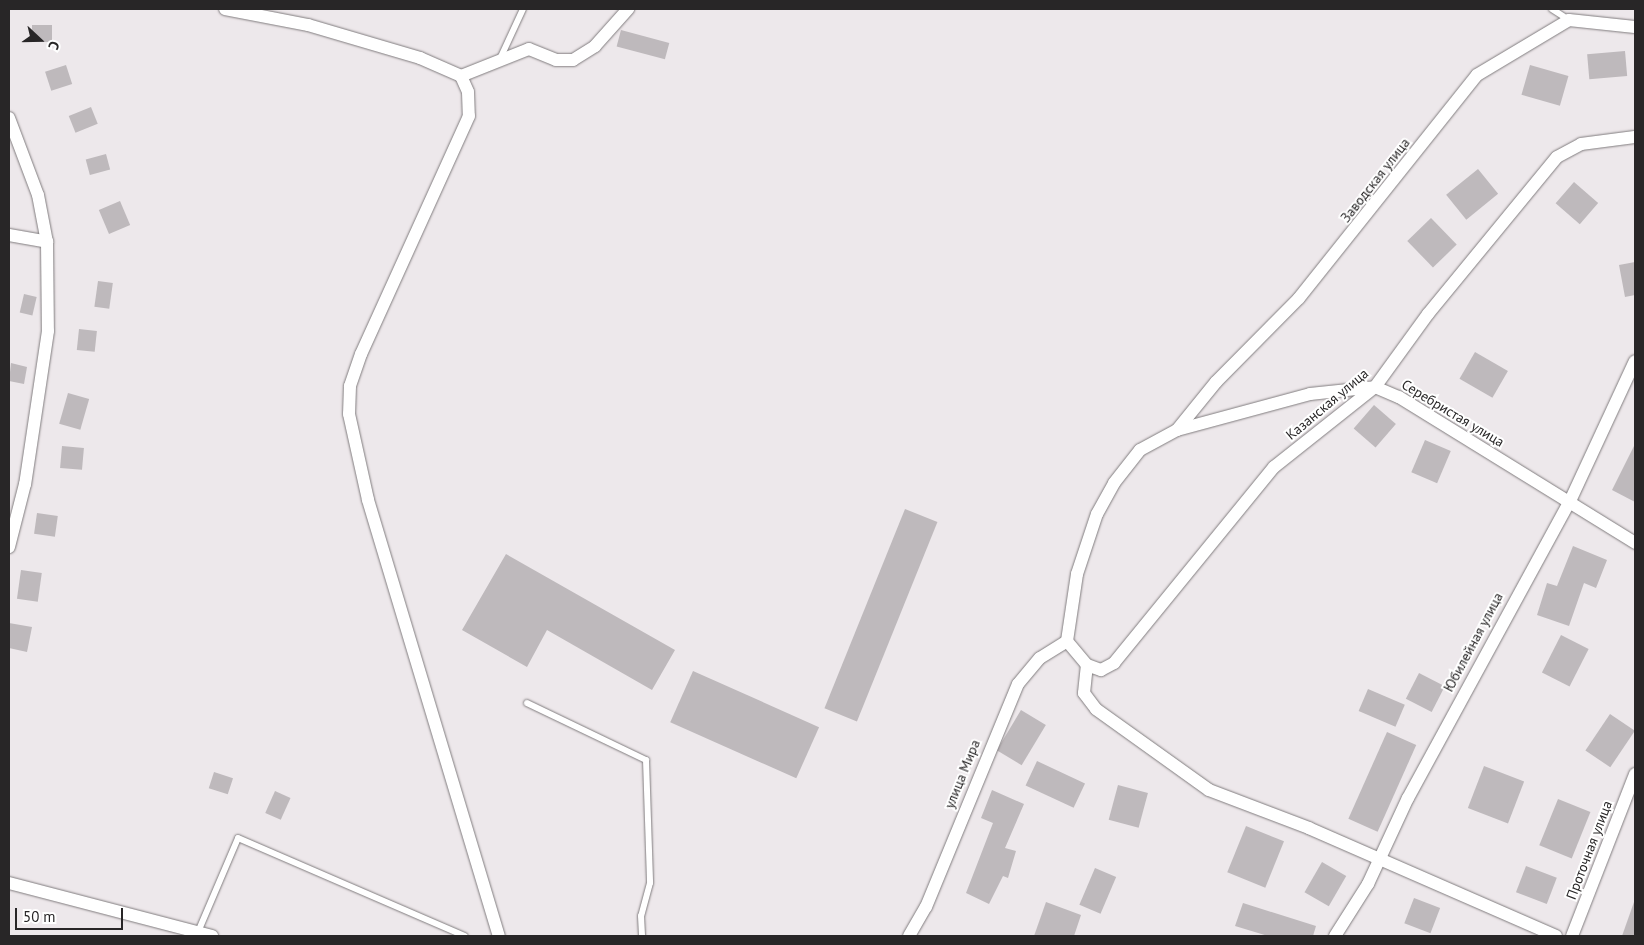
<!DOCTYPE html>
<html>
<head>
<meta charset="utf-8">
<style>
	body { margin:0 }
	#map { position:relative; width:1644px; height:945px; overflow:hidden; background:#ede8eb; font-family:"PT Sans",sans-serif }
	div>[style] { position:absolute }
	[style*='--x'] { left:calc(var(--x)*1px); top:calc(var(--y)*1px); width:calc(var(--w)*1px); rotate:calc(var(--a)*1deg) }
	.building>* { inset:0; background:#beb9bc; transform-origin:0 0 }
	.roads { filter:drop-shadow(0 0 1px #807c7e) drop-shadow(0 0 1px #807c7e) }
	.lane>* { height:6px; margin:-3px; padding:0 3px; transform-origin:3px; border-radius:3px; background:#fff }
	.street>* { height:12px; margin:-6px; padding:0 6px; transform-origin:6px; border-radius:6px; background:#fff }
	span { translate:-50% -50%; white-space:nowrap; text-align:center; line-height:1.15; -webkit-text-stroke:4px #fff; paint-order:stroke }
	.street-label { font-size:14px; color:#282627 }
	.frame { position:absolute; inset:0; border:10px solid #282627; pointer-events:none }
	.north { position:absolute; left:15px; top:15px; width:50px; height:50px; -webkit-text-stroke:4px #fff; paint-order:stroke; rotate:111deg; font-size:14px; font-weight:700; line-height:20px; text-align:center; color:#282627 }
	.north::after { content:''; display:block; margin:auto; width:18px; height:22px; background:#282627; clip-path:polygon(50% 0,100% 100%,50% 72%,0 100%) }
	.scale { position:absolute; left:15px; top:908px; width:108px; height:22px; box-sizing:border-box; border:2px solid #282627; border-top:0; padding-left:6px; font-size:15px; line-height:18px; white-space:nowrap; color:#282627; -webkit-text-stroke:4px #fff; paint-order:stroke }
</style>
</head>
<body>
<div id="map">
	<div class="building">
		<i style="left:32px;top:25px;width:20px;height:17px"></i>
		<i style="left:621px;top:30px;width:50px;height:17px;rotate:15deg"></i>
		<i style="left:1625px;top:51px;width:25px;height:38px;rotate:85deg"></i>
		<i style="left:66px;top:65px;width:20px;height:22px;rotate:72deg"></i>
		<i style="left:1530px;top:65px;width:40px;height:31px;rotate:16deg"></i>
		<i style="left:91px;top:107px;width:18px;height:24px;rotate:68deg"></i>
		<i style="left:106px;top:154px;width:16px;height:21px;rotate:75deg"></i>
		<i style="left:1478px;top:169px;width:32px;height:41px;rotate:51deg"></i>
		<i style="left:1574px;top:182px;width:32px;height:28px;rotate:41deg"></i>
		<i style="left:120px;top:201px;width:26px;height:23px;rotate:67deg"></i>
		<i style="left:1431px;top:218px;width:37px;height:33px;rotate:46deg"></i>
		<i style="clip-path:polygon(1635px 262px,1635px 295px,1625px 297px,1619px 265px)"></i>
		<i style="left:98px;top:281px;width:15px;height:26px;rotate:8deg"></i>
		<i style="left:24px;top:294px;width:13px;height:19px;rotate:13deg"></i>
		<i style="left:79px;top:329px;width:18px;height:21px;rotate:6deg"></i>
		<i style="left:1475px;top:352px;width:38px;height:31px;rotate:30deg"></i>
		<i style="clip-path:polygon(11px 363px,27px 367px,24px 384px,9px 381px)"></i>
		<i style="left:68px;top:393px;width:22px;height:32px;rotate:16deg"></i>
		<i style="left:1374px;top:405px;width:29px;height:31px;rotate:41deg"></i>
		<i style="left:1425px;top:440px;width:28px;height:35px;rotate:23deg"></i>
		<i style="clip-path:polygon(1635px 444px,1635px 502px,1612px 490px)"></i>
		<i style="left:62px;top:446px;width:22px;height:22px;rotate:5deg"></i>
		<i style="left:905px;top:509px;width:35px;height:215px;rotate:22deg"></i>
		<i style="left:37px;top:513px;width:21px;height:21px;rotate:8deg"></i>
		<i style="clip-path:polygon(1573px 546px,1607px 560px,1596px 588px,1584px 583px,1569px 626px,1537px 615px,1547px 583px,1557px 586px)"></i>
		<i style="clip-path:polygon(506px 554px,675px 650px,652px 690px,547px 630px,527px 667px,462px 630px)"></i>
		<i style="left:21px;top:570px;width:21px;height:29px;rotate:8deg"></i>
		<i style="clip-path:polygon(9px 623px,32px 627px,27px 652px,9px 648px)"></i>
		<i style="left:1561px;top:635px;width:31px;height:42px;rotate:27deg"></i>
		<i style="left:693px;top:671px;width:138px;height:56px;rotate:24deg"></i>
		<i style="left:1419px;top:673px;width:29px;height:29px;rotate:27deg"></i>
		<i style="left:1368px;top:689px;width:40px;height:24px;rotate:23deg"></i>
		<i style="left:1021px;top:710px;width:29px;height:47px;rotate:31deg"></i>
		<i style="left:1610px;top:714px;width:30px;height:44px;rotate:34deg"></i>
		<i style="left:1387px;top:732px;width:32px;height:95px;rotate:24deg"></i>
		<i style="left:1037px;top:761px;width:53px;height:27px;rotate:25deg"></i>
		<i style="left:1484px;top:766px;width:43px;height:45px;rotate:21deg"></i>
		<i style="left:214px;top:772px;width:20px;height:17px;rotate:18deg"></i>
		<i style="left:1118px;top:785px;width:31px;height:36px;rotate:15deg"></i>
		<i style="clip-path:polygon(992px 790px,1024px 804px,1005px 848px,1016px 851px,1008px 878px,1003px 876px,989px 904px,966px 893px,993px 823px,981px 818px)"></i>
		<i style="left:275px;top:791px;width:17px;height:24px;rotate:24deg"></i>
		<i style="left:1558px;top:799px;width:35px;height:50px;rotate:22deg"></i>
		<i style="left:1246px;top:826px;width:41px;height:50px;rotate:22deg"></i>
		<i style="left:1322px;top:862px;width:28px;height:35px;rotate:30deg"></i>
		<i style="left:1526px;top:866px;width:33px;height:28px;rotate:21deg"></i>
		<i style="left:1095px;top:868px;width:23px;height:40px;rotate:23deg"></i>
		<i style="left:1414px;top:898px;width:28px;height:27px;rotate:21deg"></i>
		<i style="clip-path:polygon(1046px 902px,1081px 915px,1074px 936px,1034px 936px)"></i>
		<i style="clip-path:polygon(1634px 902px,1635px 936px,1622px 936px)"></i>
		<i style="clip-path:polygon(1243px 903px,1316px 926px,1313px 936px,1268px 936px,1235px 926px)"></i>
	</div>
	<div class="roads">
		<div class="lane">
			<i style="--x:1552;--y:9;--w:20;--a:33"></i>
			<i style="--x:499;--y:61;--w:57;--a:-65.2"></i>
			<i style="--x:527;--y:703;--w:132;--a:25.6"></i>
			<i style="--x:646;--y:760;--w:123;--a:88.1"></i>
			<i style="--x:650;--y:883;--w:34;--a:105"></i>
			<i style="--x:641;--y:916;--w:20;--a:87"></i>
			<i style="--x:198;--y:932;--w:102;--a:-66.9"></i>
			<i style="--x:238;--y:838;--w:247;--a:23.4"></i>
		</div>
		<div class="street">
			<i style="--x:225;--y:9;--w:85;--a:10.9"></i>
			<i style="--x:308;--y:25;--w:117;--a:16.4"></i>
			<i style="--x:420;--y:58;--w:45;--a:23.7"></i>
			<i style="--x:461;--y:76;--w:17;--a:66"></i>
			<i style="--x:468;--y:92;--w:24;--a:88"></i>
			<i style="--x:469;--y:116;--w:261;--a:114.4"></i>
			<i style="--x:361;--y:354;--w:34;--a:109"></i>
			<i style="--x:350;--y:386;--w:28;--a:92"></i>
			<i style="--x:349;--y:414;--w:88;--a:77.5"></i>
			<i style="--x:368;--y:500;--w:455;--a:73.3"></i>
			<i style="--x:461;--y:76;--w:73;--a:-21.7"></i>
			<i style="--x:529;--y:49;--w:29;--a:22"></i>
			<i style="--x:556;--y:60;--w:17;--a:0"></i>
			<i style="--x:573;--y:60;--w:26;--a:-32"></i>
			<i style="--x:595;--y:46;--w:50;--a:-48.3"></i>
			<i style="--x:9;--y:118;--w:82;--a:69.4"></i>
			<i style="--x:38;--y:195;--w:48;--a:79.2"></i>
			<i style="--x:47;--y:242;--w:89;--a:89.4"></i>
			<i style="--x:48;--y:331;--w:155;--a:98.5"></i>
			<i style="--x:25;--y:484;--w:65;--a:104.3"></i>
			<i style="--x:9;--y:235;--w:39;--a:10"></i>
			<i style="--x:1177;--y:430;--w:62;--a:-50.9"></i>
			<i style="--x:1216;--y:382;--w:118;--a:-45.3"></i>
			<i style="--x:1299;--y:298;--w:285;--a:-51.4"></i>
			<i style="--x:1477;--y:75;--w:107;--a:-30.9"></i>
			<i style="--x:1569;--y:20;--w:66;--a:6.1"></i>
			<i style="--x:1087;--y:665;--w:15;--a:20"></i>
			<i style="--x:1101;--y:670;--w:15;--a:-28"></i>
			<i style="--x:1114;--y:663;--w:253;--a:-50.8"></i>
			<i style="--x:1274;--y:467;--w:129;--a:-38.4"></i>
			<i style="--x:1375;--y:387;--w:90;--a:-54"></i>
			<i style="--x:1428;--y:314;--w:203;--a:-50.6"></i>
			<i style="--x:1557;--y:157;--w:27;--a:-28"></i>
			<i style="--x:1581;--y:144;--w:54;--a:-7.4"></i>
			<i style="--x:9;--y:883;--w:210;--a:14.6"></i>
			<i style="--x:909;--y:936;--w:34;--a:-60"></i>
			<i style="--x:926;--y:907;--w:241;--a:-67.6"></i>
			<i style="--x:1018;--y:684;--w:34;--a:-50"></i>
			<i style="--x:1040;--y:658;--w:32;--a:-32"></i>
			<i style="--x:1335;--y:936;--w:62;--a:-57.6"></i>
			<i style="--x:1368;--y:884;--w:95;--a:-65.1"></i>
			<i style="--x:1408;--y:798;--w:338;--a:-61.4"></i>
			<i style="--x:1570;--y:501;--w:154;--a:-65.1"></i>
			<i style="--x:1556;--y:936;--w:270;--a:-156.4"></i>
			<i style="--x:1309;--y:828;--w:107;--a:-159.2"></i>
			<i style="--x:1209;--y:790;--w:139;--a:-144.4"></i>
			<i style="--x:1096;--y:709;--w:20;--a:-127"></i>
			<i style="--x:1084;--y:693;--w:28;--a:-84"></i>
			<i style="--x:1087;--y:665;--w:31;--a:-130"></i>
			<i style="--x:1067;--y:641;--w:68;--a:-81.5"></i>
			<i style="--x:1077;--y:574;--w:63;--a:-71.6"></i>
			<i style="--x:1097;--y:514;--w:35;--a:-61"></i>
			<i style="--x:1114;--y:483;--w:42;--a:-51.8"></i>
			<i style="--x:1140;--y:450;--w:42;--a:-28.4"></i>
			<i style="--x:1177;--y:430;--w:138;--a:-15.1"></i>
			<i style="--x:1310;--y:394;--w:65;--a:-6.1"></i>
			<i style="--x:1375;--y:387;--w:26;--a:23"></i>
			<i style="--x:1399;--y:397;--w:278;--a:31.7"></i>
			<i style="--x:1572;--y:936;--w:174;--a:-68.7"></i>
		</div>
	</div>
	<div class="street-label">
		<span style="left:1375px;top:180px;rotate:-52deg">Заводская улица</span>
		<span style="left:1327px;top:404px;rotate:-40deg">Казанская улица</span>
		<span style="left:1453px;top:413px;rotate:31deg">Серебристая улица</span>
		<span style="left:1473px;top:642px;rotate:-62deg">Юбилейная улица</span>
		<span style="left:962px;top:774px;rotate:-68deg">улица Мира</span>
		<span style="left:1589px;top:850px;rotate:-69deg">Проточная улица</span>
	</div>
	<div class="frame"></div>
	<div class="north">С</div>
	<div class="scale">50 m</div>
</div>
</body>
</html>
